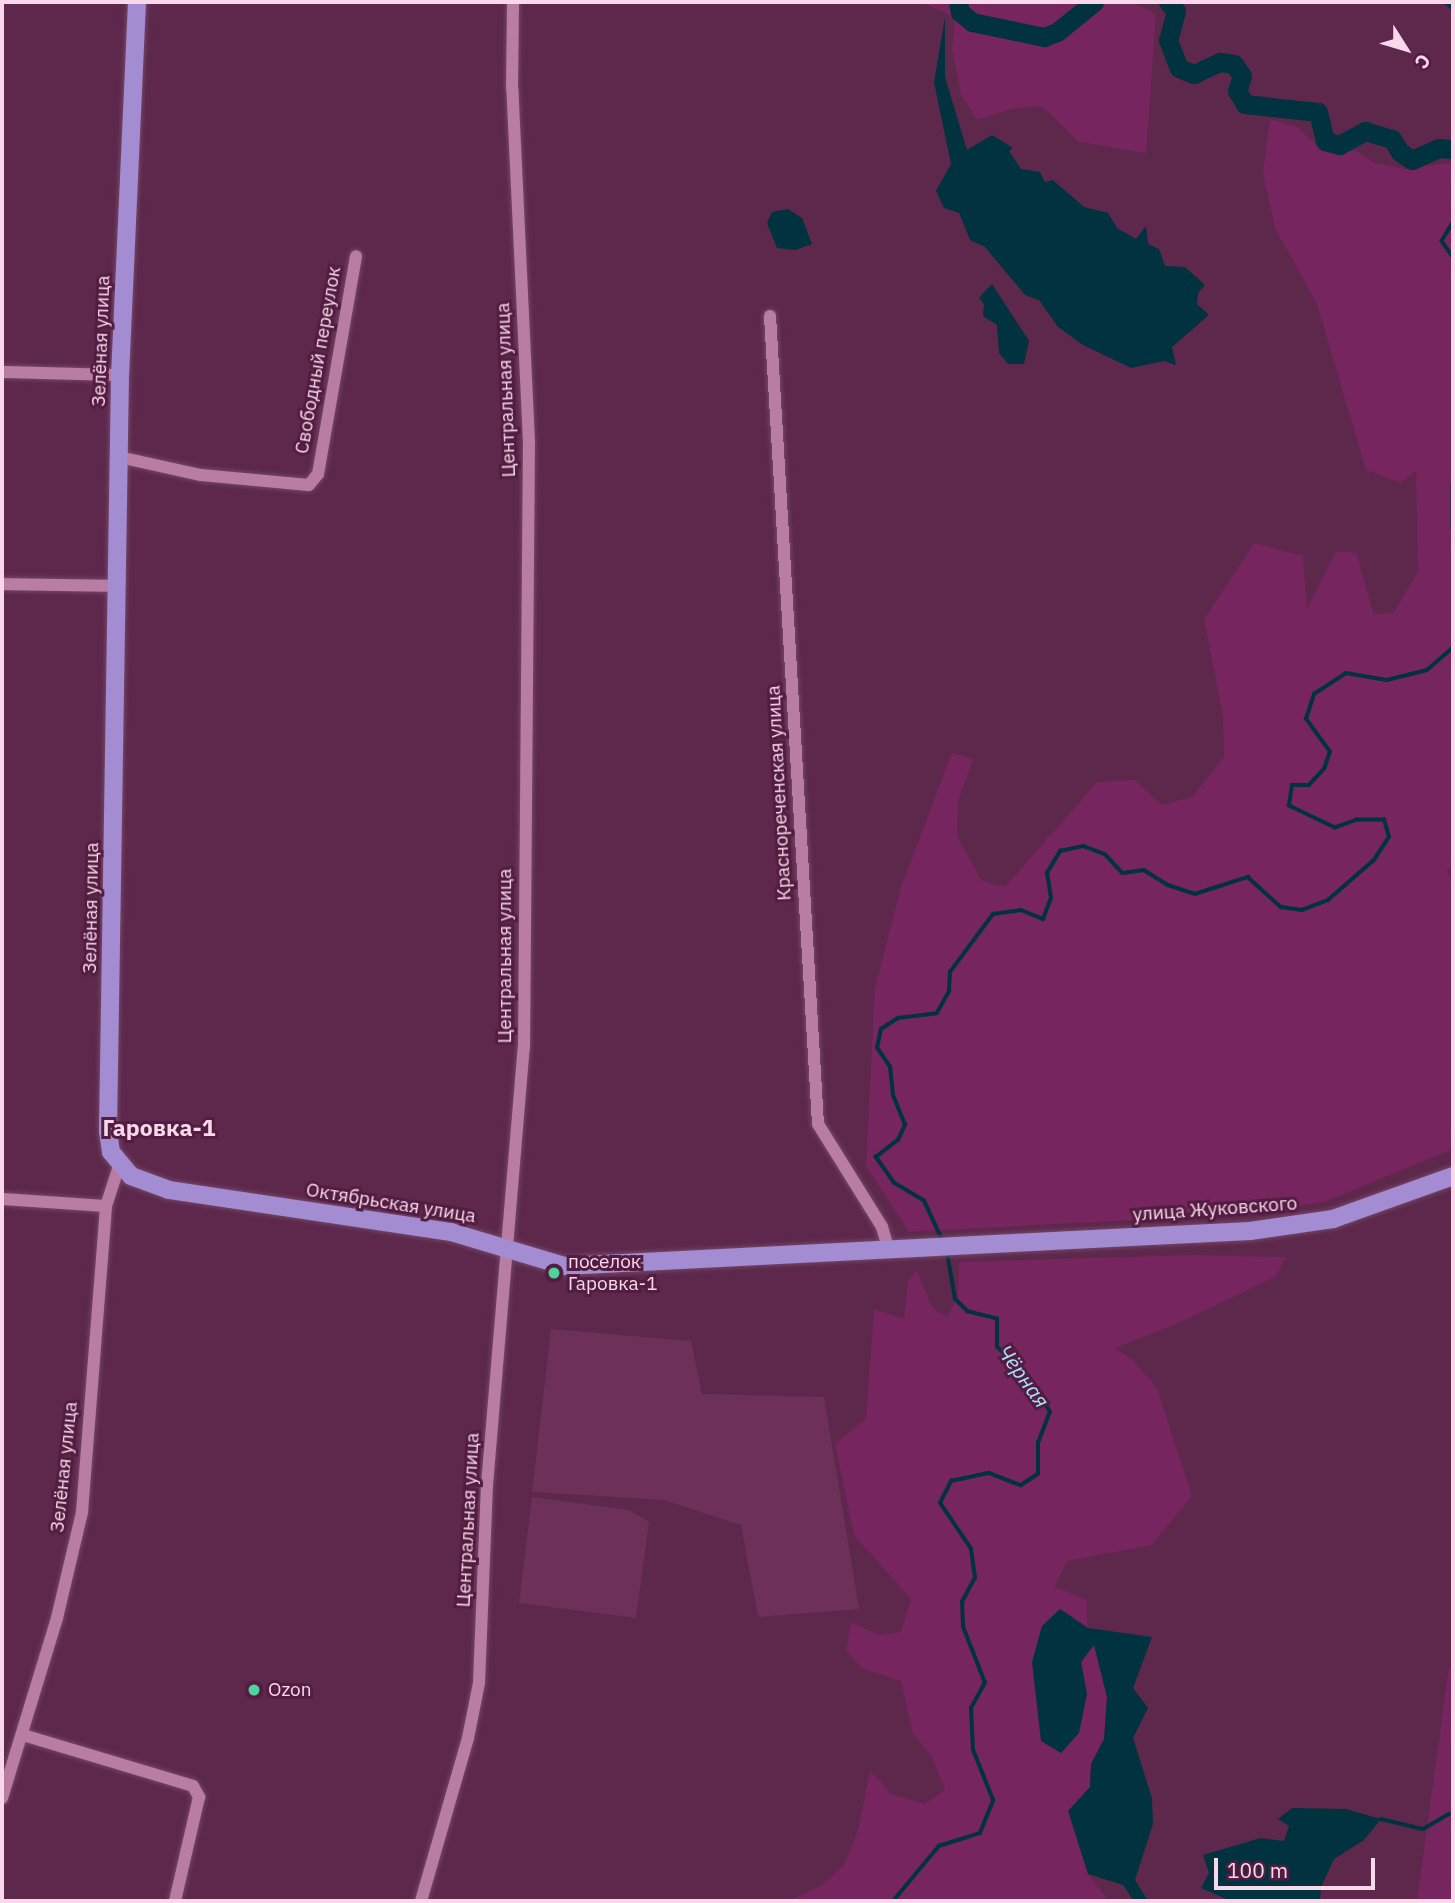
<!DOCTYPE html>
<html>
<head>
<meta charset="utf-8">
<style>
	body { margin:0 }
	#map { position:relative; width:1455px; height:1903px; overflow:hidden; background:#5d284c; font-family:"IBM Plex Sans",sans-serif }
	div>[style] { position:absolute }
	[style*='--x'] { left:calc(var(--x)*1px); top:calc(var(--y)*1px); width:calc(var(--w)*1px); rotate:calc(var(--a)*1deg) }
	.built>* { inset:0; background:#6c3059 }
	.green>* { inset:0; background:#76255e }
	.water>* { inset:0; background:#00323f }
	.stream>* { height:3.5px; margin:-1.75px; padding:0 1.75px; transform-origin:1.75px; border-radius:1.75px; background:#00323f }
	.river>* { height:19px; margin:-9.5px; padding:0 9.5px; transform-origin:9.5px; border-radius:9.5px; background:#00323f }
	.roads { filter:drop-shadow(0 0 2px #744666) drop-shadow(0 0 2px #744666) }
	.minor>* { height:12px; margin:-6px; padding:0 6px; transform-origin:6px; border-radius:6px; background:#b97ca3 }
	.major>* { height:18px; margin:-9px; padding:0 9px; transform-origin:9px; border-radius:9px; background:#a38cd1 }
	.dots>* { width:19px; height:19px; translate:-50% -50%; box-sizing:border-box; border:4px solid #521d41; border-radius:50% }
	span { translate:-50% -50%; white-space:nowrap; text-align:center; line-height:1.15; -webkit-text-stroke:6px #521d41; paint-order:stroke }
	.street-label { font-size:19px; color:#fad8ec }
	.poi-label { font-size:19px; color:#fad8ec }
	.left { translate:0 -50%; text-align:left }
	.water-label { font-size:21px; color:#a8e4f9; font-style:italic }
	.quarter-label { font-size:23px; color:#fad8ec; font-weight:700 }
	.frame { position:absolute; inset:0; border:4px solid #fad8ec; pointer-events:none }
	.north { position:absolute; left:1371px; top:14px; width:70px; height:70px; -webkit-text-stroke:5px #521d41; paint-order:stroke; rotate:127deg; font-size:19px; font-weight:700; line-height:28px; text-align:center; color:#fad8ec }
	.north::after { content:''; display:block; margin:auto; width:24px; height:32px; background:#fad8ec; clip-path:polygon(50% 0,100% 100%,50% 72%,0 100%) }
	.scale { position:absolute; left:1214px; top:1858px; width:161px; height:32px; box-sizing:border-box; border:4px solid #fad8ec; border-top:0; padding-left:9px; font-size:21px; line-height:24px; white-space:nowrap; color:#fad8ec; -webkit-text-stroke:5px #521d41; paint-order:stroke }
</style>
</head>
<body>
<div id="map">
	<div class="built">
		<i style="clip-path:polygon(551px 1329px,691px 1341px,702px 1394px,824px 1397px,859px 1609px,758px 1617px,741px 1525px,664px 1500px,532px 1492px)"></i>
		<i style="clip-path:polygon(532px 1497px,629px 1510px,649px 1522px,636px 1618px,519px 1603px)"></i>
	</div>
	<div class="green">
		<i style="clip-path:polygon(922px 2px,1132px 2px,1156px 14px,1146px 153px,1079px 142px,1042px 106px,1015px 108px,977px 120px,961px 95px,952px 49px,955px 18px)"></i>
		<i style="clip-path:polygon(1270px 119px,1299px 128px,1324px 152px,1356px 151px,1375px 163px,1406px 169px,1453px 162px,1453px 866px,1447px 870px,1453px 885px,1453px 1149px,1324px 1202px,1243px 1214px,909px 1232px,866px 1166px,875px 988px,901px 887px,952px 753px,973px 759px,958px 801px,957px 837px,982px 881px,1005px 887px,1097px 782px,1135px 780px,1162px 805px,1192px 797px,1224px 757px,1223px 716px,1204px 619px,1254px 543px,1303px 556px,1307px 609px,1336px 551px,1356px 553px,1374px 615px,1394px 612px,1418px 571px,1416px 471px,1401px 483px,1366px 470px,1317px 304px,1275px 228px,1263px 173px)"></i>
		<i style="clip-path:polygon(1193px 1255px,1286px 1257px,1276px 1276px,1183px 1321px,1115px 1348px,1133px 1360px,1157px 1388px,1192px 1496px,1152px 1545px,1067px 1561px,1055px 1587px,1087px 1600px,1087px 1628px,1060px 1609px,1087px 1694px,1081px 1662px,1094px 1645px,1107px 1697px,1104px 1739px,1091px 1764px,1088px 1874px,1109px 1901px,788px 1901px,821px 1886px,844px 1865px,858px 1831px,870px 1771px,891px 1794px,924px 1804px,945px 1790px,931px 1755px,913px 1734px,901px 1681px,861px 1668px,846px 1650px,851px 1622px,879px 1635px,901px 1632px,911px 1599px,854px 1535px,835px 1444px,866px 1418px,874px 1309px,904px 1319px,908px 1280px,917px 1271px,932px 1307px,947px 1317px,958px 1297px,959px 1262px)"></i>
		<i style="clip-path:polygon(1449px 1667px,1453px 1667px,1453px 1901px,1417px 1901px)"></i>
	</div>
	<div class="water">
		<i style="clip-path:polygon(945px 17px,945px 77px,967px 150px,992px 135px,1013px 148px,1009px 151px,1021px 169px,1040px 172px,1045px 182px,1053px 180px,1084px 207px,1108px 213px,1117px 228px,1136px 239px,1146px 226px,1148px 244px,1159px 249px,1165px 266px,1185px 267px,1205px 285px,1198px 293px,1197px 304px,1209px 315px,1172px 347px,1176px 365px,1164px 361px,1131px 368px,1083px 345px,1058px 327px,1039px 300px,1025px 295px,985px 247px,970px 240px,959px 213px,944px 208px,936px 191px,951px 164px,934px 82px)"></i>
		<i style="clip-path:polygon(788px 209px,802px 218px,812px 244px,795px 250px,777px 248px,767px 223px,772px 212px)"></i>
		<i style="clip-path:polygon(992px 284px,1029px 341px,1024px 364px,1008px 364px,999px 353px,997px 325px,983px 316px,984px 304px,979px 298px)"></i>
		<i style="clip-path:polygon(1060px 1609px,1088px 1628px,1152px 1637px,1133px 1688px,1148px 1708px,1133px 1738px,1152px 1798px,1153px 1824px,1135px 1880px,1148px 1901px,1134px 1901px,1123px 1885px,1088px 1874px,1068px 1811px,1090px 1787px,1091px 1764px,1104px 1739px,1107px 1697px,1094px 1645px,1081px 1662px,1087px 1694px,1079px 1733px,1061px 1753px,1041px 1741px,1032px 1662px,1042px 1626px)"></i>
		<i style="clip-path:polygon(1292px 1808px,1346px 1809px,1381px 1819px,1364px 1840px,1334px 1859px,1321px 1887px,1320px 1901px,1231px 1901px,1201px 1888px,1209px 1873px,1203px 1855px,1261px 1838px,1284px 1841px,1289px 1826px,1278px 1819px)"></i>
	</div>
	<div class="stream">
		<i style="--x:1446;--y:2;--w:9;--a:41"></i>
		<i style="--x:1453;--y:223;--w:21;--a:121"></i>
		<i style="--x:1442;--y:241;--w:19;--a:55"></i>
		<i style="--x:1453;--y:484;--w:44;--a:90"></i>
		<i style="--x:943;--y:1242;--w:45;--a:-114.9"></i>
		<i style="--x:924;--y:1201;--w:35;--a:-149"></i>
		<i style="--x:894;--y:1183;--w:32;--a:-125"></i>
		<i style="--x:876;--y:1157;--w:28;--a:-38"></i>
		<i style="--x:898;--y:1140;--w:17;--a:-65"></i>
		<i style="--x:905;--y:1125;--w:32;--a:-112"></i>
		<i style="--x:893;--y:1095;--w:28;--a:-96"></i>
		<i style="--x:890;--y:1067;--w:23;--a:-124"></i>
		<i style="--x:877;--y:1048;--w:19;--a:-78"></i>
		<i style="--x:881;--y:1029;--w:20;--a:-33"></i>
		<i style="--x:898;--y:1018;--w:39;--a:-7"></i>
		<i style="--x:937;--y:1013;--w:25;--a:-61"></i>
		<i style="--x:949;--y:991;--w:19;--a:-87"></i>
		<i style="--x:950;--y:972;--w:72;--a:-53.4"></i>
		<i style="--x:993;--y:914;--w:28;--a:-8"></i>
		<i style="--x:1021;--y:910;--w:24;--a:22"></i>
		<i style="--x:1043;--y:919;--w:22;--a:-69"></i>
		<i style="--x:1051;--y:898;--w:25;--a:-99"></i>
		<i style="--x:1047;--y:873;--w:26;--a:-59"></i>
		<i style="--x:1060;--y:851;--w:24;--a:-12"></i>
		<i style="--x:1083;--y:846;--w:23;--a:20"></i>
		<i style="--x:1105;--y:854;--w:26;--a:47"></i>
		<i style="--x:1123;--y:873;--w:21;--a:-8"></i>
		<i style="--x:1144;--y:870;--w:28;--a:32"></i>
		<i style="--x:1168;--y:885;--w:28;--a:18"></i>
		<i style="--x:1195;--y:894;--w:56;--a:-17.8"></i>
		<i style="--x:1248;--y:877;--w:45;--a:42.3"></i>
		<i style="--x:1281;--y:907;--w:21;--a:8"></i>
		<i style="--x:1302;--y:910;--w:28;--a:-21"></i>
		<i style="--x:1328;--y:900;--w:61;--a:-41"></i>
		<i style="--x:1374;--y:860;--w:27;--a:-57"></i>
		<i style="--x:1389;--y:837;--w:18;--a:-106"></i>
		<i style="--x:1384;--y:820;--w:27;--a:180"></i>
		<i style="--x:1357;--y:820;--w:23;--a:160"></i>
		<i style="--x:1335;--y:828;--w:51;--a:-154.4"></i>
		<i style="--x:1289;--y:806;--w:21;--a:-82"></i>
		<i style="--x:1292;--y:785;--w:17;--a:0"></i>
		<i style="--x:1309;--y:785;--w:22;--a:-47"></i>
		<i style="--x:1324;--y:769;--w:18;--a:-71"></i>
		<i style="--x:1330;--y:752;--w:41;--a:-126"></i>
		<i style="--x:1306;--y:719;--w:26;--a:-72"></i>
		<i style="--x:1314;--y:694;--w:38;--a:-33"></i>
		<i style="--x:1346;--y:673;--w:42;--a:9.7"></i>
		<i style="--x:1387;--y:680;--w:41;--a:-14"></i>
		<i style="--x:1427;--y:670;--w:35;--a:-41"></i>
		<i style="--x:1381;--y:1819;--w:43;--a:13.4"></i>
		<i style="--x:1423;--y:1829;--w:30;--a:-30"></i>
		<i style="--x:893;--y:1901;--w:72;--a:-50.1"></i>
		<i style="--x:939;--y:1846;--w:43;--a:-17.6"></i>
		<i style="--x:980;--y:1833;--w:35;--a:-68"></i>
		<i style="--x:993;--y:1800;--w:54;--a:-111.8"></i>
		<i style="--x:973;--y:1750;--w:42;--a:-92.7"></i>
		<i style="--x:971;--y:1708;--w:29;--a:-61"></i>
		<i style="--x:985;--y:1683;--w:60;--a:-111.4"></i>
		<i style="--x:963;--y:1627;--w:25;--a:-92"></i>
		<i style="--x:962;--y:1602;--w:27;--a:-62"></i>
		<i style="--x:975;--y:1578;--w:29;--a:-98"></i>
		<i style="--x:971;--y:1549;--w:55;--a:-124"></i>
		<i style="--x:940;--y:1503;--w:25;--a:-63"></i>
		<i style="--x:951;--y:1481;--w:39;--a:-12"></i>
		<i style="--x:989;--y:1473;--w:34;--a:21"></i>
		<i style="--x:1021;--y:1485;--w:20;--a:-33"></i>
		<i style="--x:1038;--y:1474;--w:31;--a:-90"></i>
		<i style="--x:1038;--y:1443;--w:33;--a:-69"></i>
		<i style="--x:1050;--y:1412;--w:39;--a:-122"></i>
		<i style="--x:1029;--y:1379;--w:45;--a:-135"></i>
		<i style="--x:997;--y:1347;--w:28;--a:-90"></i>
		<i style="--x:997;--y:1319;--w:30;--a:-166"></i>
		<i style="--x:968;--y:1312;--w:18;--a:-135"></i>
		<i style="--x:955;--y:1299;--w:47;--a:-99.9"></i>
	</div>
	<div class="river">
		<i style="--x:958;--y:2;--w:10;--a:79"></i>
		<i style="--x:960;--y:12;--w:16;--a:40"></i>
		<i style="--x:972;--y:22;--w:74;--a:11.8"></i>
		<i style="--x:1044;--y:37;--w:14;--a:-21"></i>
		<i style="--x:1057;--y:32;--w:48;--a:-39"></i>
		<i style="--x:1168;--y:2;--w:12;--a:48"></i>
		<i style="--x:1176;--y:11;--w:30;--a:105"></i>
		<i style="--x:1168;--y:40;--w:30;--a:69"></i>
		<i style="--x:1179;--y:68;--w:16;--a:22"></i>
		<i style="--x:1194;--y:74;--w:29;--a:-25"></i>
		<i style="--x:1220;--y:62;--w:14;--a:8"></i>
		<i style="--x:1234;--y:64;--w:14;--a:56"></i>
		<i style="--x:1242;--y:76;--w:16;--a:108"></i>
		<i style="--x:1237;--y:91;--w:15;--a:58"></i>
		<i style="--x:1245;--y:104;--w:73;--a:6.3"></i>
		<i style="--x:1318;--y:112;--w:30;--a:76"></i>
		<i style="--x:1325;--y:141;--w:15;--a:16"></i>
		<i style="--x:1339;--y:145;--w:30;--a:-28"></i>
		<i style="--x:1365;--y:131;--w:28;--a:17"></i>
		<i style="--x:1392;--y:139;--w:15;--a:58"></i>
		<i style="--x:1400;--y:152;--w:14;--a:34"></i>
		<i style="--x:1412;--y:160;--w:30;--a:-24"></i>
		<i style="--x:1439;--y:148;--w:14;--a:4"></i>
	</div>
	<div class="roads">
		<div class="minor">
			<i style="--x:770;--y:316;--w:809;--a:86.6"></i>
			<i style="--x:818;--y:1124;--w:121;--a:58.1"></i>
			<i style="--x:882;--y:1227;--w:22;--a:74"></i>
			<i style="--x:2;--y:372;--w:118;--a:1.5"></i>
			<i style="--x:119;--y:457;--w:84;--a:12.4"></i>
			<i style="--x:201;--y:475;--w:108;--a:5.3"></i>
			<i style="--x:309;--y:485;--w:14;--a:-51"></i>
			<i style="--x:318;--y:474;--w:221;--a:-80.1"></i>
			<i style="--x:2;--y:584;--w:115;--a:1"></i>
			<i style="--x:2;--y:1199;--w:104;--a:3.9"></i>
			<i style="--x:23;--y:1735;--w:177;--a:16.7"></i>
			<i style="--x:193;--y:1786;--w:13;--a:61"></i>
			<i style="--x:199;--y:1797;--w:107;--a:103"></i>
			<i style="--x:2;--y:1798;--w:188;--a:-73"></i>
			<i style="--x:57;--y:1618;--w:109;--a:-76.7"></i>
			<i style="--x:82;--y:1512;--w:307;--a:-85.5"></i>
			<i style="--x:106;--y:1206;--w:42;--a:-72"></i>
			<i style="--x:421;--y:1901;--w:170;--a:-73.9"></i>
			<i style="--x:468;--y:1738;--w:56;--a:-78.7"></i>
			<i style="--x:479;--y:1683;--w:198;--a:-87.7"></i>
			<i style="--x:487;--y:1485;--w:439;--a:-85.2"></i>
			<i style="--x:524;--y:1048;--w:606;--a:-89.53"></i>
			<i style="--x:529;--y:442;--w:354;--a:-92.7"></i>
			<i style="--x:512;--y:88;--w:86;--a:-89.3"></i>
		</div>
		<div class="major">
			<i style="--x:137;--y:2;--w:373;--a:92.6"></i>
			<i style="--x:120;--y:375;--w:756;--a:90.91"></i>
			<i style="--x:108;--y:1131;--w:21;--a:82"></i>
			<i style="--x:111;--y:1152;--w:31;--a:50"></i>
			<i style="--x:131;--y:1176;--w:40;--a:20.2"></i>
			<i style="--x:169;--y:1190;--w:285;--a:8.5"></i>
			<i style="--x:451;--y:1232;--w:118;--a:16.7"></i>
			<i style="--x:564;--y:1266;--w:687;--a:-2.92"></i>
			<i style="--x:1250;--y:1231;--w:84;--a:-8.2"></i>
			<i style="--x:1333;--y:1219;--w:127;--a:-19.7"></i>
		</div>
	</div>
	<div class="dots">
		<i style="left:554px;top:1273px;background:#4ed39a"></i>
		<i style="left:254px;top:1690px;background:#4ed39a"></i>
	</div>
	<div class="street-label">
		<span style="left:101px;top:341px;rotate:-88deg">Зелёная улица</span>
		<span style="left:318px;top:360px;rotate:-80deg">Свободный переулок</span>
		<span style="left:506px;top:390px;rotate:-92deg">Центральная улица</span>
		<span style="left:779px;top:793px;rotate:-93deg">Краснореченская улица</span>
		<span style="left:91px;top:908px;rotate:-89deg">Зелёная улица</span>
		<span style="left:505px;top:956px;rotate:-90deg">Центральная улица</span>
		<span style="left:391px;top:1203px;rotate:9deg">Октябрьская улица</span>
		<span style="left:1215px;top:1209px;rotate:-4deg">улица Жуковского</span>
		<span style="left:64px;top:1467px;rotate:-84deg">Зелёная улица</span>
		<span style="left:468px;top:1520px;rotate:-87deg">Центральная улица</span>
	</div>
	<div class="poi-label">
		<span class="left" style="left:568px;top:1273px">поселок<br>Гаровка-1</span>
		<span class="left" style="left:268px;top:1690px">Ozon</span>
	</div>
	<div class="water-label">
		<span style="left:1024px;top:1376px;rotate:54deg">Чёрная</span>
	</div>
	<div class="quarter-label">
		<span style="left:159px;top:1127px">Гаровка-1</span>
	</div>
	<div class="frame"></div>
	<div class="north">С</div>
	<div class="scale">100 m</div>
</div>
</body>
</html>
